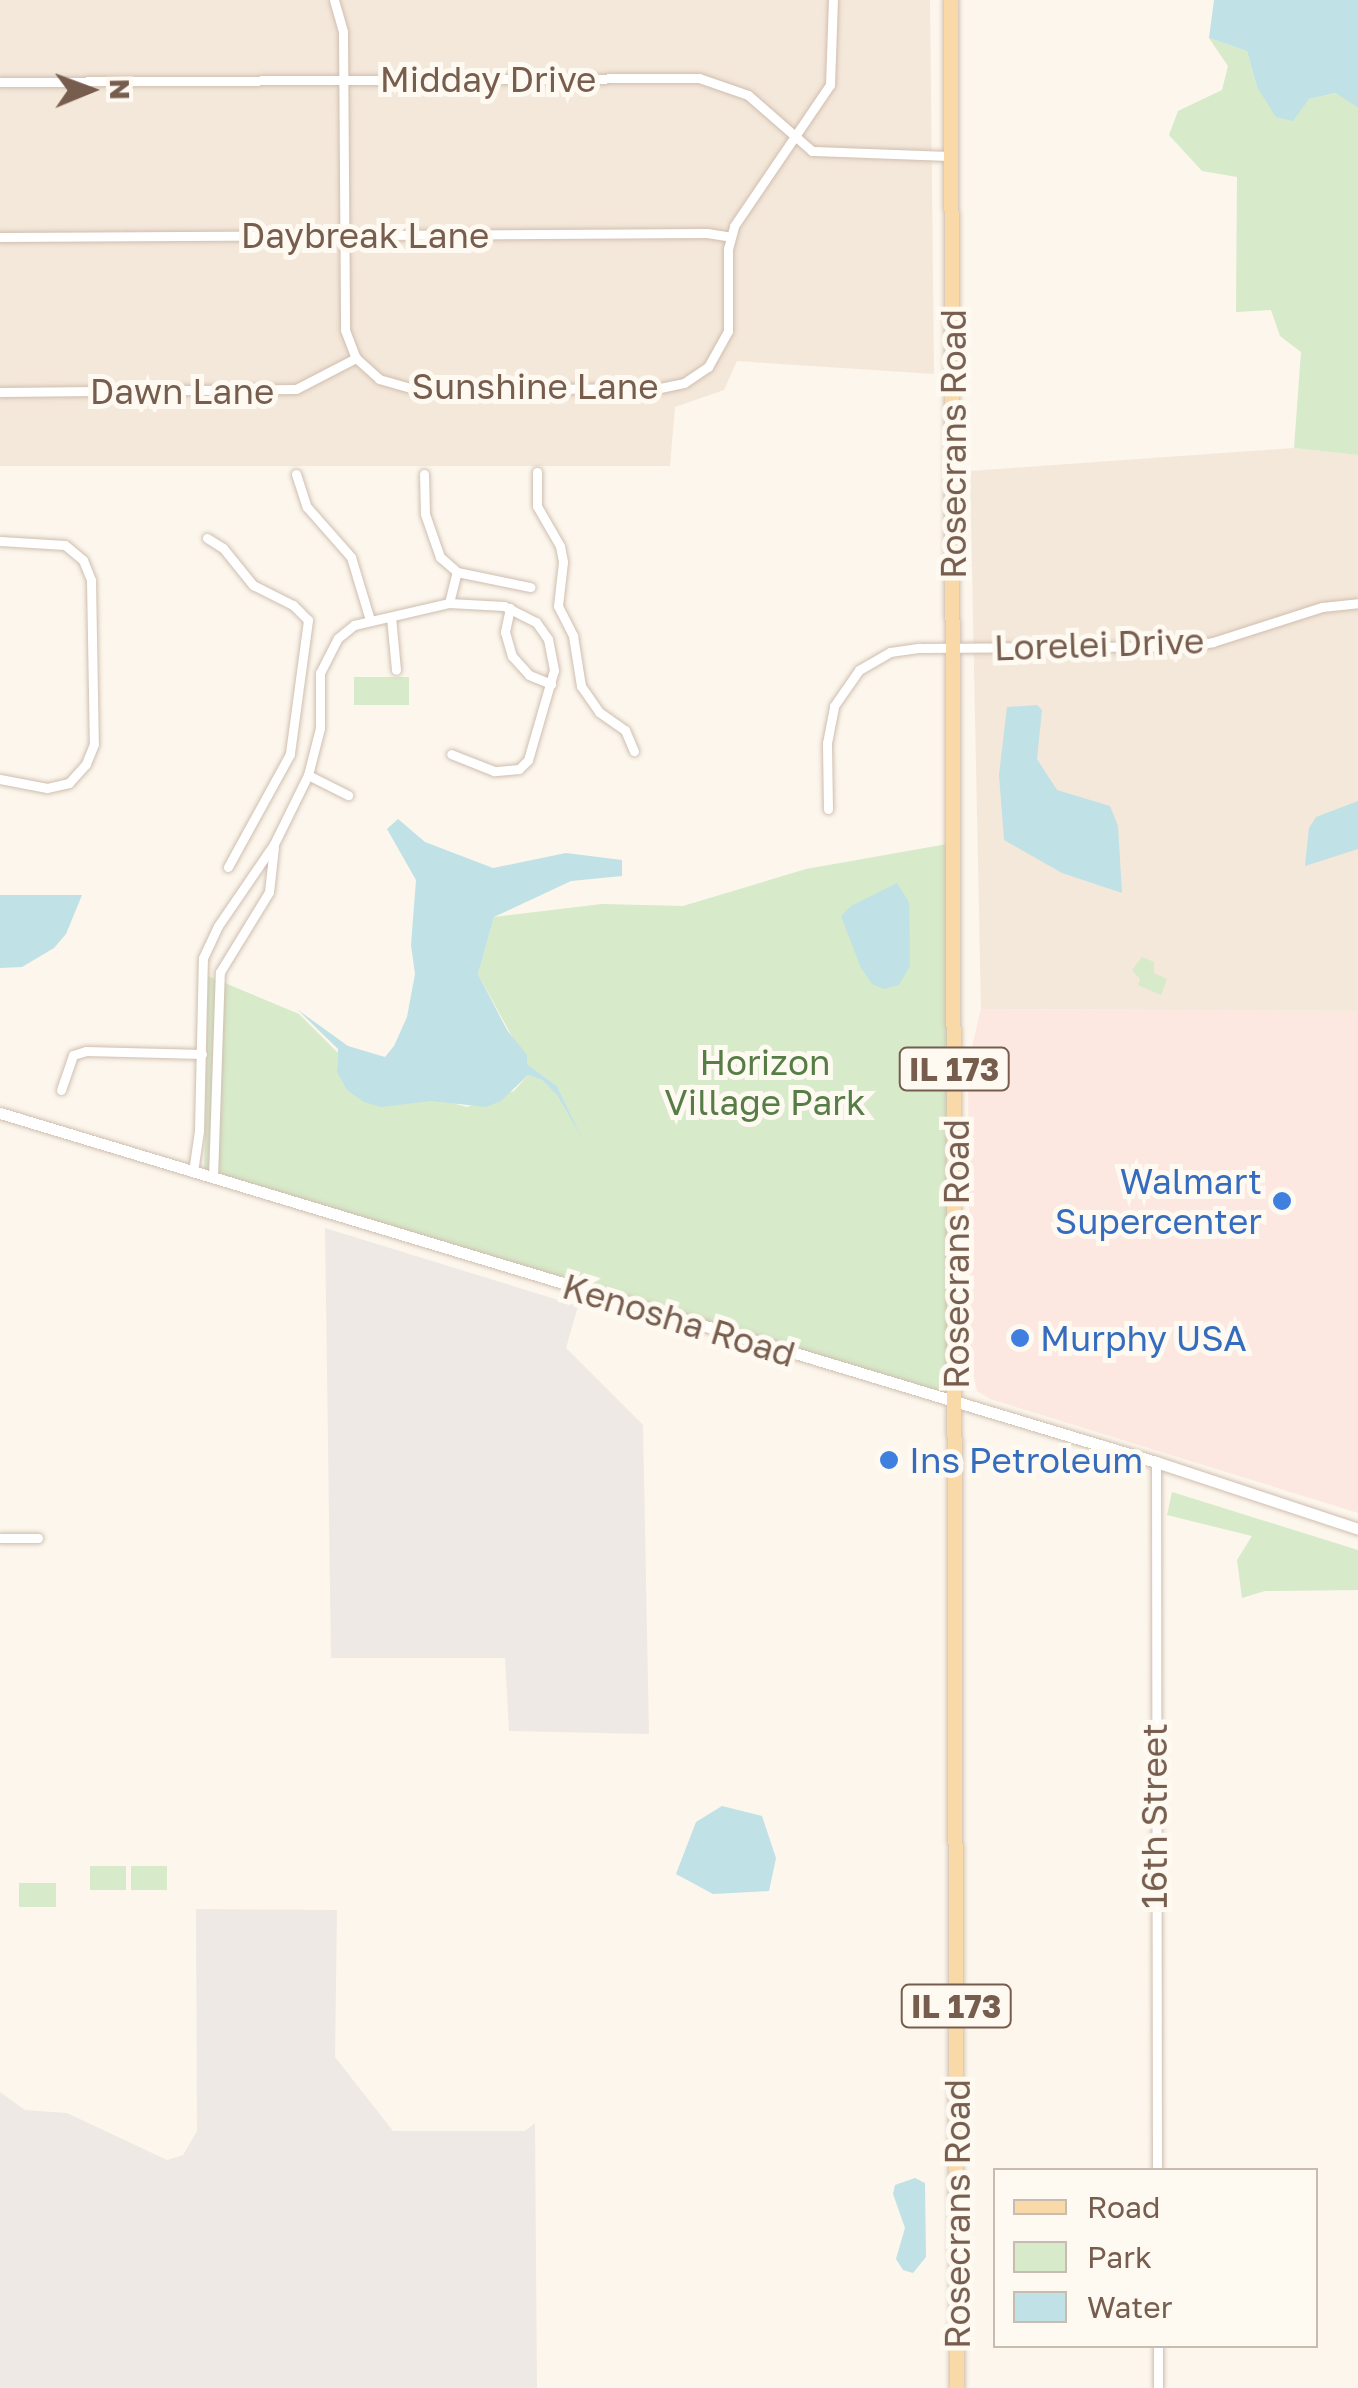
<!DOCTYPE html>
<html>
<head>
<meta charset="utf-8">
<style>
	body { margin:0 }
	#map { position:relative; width:1358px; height:2388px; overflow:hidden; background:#fcf6ec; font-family:"Golos Text",sans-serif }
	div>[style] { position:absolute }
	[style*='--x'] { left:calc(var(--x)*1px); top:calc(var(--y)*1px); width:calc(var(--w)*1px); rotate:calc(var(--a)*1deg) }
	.residential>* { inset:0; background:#f4e8da }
	.commercial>* { inset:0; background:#fce8e0 }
	.industrial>* { inset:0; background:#eee9e4 }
	.green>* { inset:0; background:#d7eac9; transform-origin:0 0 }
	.water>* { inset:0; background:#c0e1e6 }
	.roads { filter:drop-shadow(0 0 2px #cfbeb0) drop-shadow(0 0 2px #cfbeb0) }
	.minor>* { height:9px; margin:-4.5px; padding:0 4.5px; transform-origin:4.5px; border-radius:4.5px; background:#fff }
	.tertiary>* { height:11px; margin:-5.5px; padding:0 5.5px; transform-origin:5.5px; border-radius:5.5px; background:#fff }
	.primary>* { height:14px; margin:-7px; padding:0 7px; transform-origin:7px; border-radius:7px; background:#f8d9a7 }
	.dots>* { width:28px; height:28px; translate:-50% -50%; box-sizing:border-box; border:5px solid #fefaf2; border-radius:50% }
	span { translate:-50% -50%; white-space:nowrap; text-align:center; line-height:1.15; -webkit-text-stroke:10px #fefaf2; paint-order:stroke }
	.shield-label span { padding:2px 8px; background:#fefaf2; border:2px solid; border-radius:8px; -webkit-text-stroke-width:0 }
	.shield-label { font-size:32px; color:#775d4e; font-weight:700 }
	.street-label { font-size:35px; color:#775d4e }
	.park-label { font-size:35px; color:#567d46 }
	.shop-label { font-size:35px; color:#366cbe }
	.right { translate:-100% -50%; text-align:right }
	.left { translate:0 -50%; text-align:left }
	.legend { position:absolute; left:993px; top:2168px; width:325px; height:180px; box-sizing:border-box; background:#fefaf2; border:2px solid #c8bbb0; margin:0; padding:12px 18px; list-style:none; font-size:30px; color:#775d4e }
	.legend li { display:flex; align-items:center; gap:20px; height:50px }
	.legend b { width:50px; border:2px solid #c8bbb0 }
	.north { position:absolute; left:40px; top:40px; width:100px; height:100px; -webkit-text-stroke:8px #fefaf2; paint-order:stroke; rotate:89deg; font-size:28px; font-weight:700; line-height:40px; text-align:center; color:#775d4e }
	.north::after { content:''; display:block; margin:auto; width:35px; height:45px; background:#775d4e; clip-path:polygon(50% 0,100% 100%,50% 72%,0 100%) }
</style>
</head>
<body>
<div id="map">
	<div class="residential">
		<i style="clip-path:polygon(0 0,930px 0,934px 374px,737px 361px,724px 390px,675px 407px,670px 466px,0 466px)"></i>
		<i style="clip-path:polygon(1294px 448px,1358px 455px,1358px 1011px,981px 1009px,970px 471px)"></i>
	</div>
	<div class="commercial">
		<i style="clip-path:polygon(981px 1009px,1358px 1011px,1358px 1513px,990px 1399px,977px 1391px,970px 1357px,968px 1064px)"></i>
	</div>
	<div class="industrial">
		<i style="clip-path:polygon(325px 1228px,578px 1306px,566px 1348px,643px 1425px,649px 1734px,509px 1731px,505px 1658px,331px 1658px)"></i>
		<i style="clip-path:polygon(196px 1909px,337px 1910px,335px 2057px,393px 2131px,525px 2131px,535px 2123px,537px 2388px,0 2388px,0 2092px,25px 2110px,67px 2113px,167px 2160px,183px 2155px,197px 2131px)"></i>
	</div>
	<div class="green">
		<i style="clip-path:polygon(1209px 38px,1247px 51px,1257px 87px,1309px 99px,1337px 93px,1358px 108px,1358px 455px,1294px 448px,1301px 352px,1280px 336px,1271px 310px,1236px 312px,1237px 177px,1202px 171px,1169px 135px,1178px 111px,1222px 90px,1228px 66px)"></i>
		<i style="left:409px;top:677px;width:28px;height:55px;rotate:90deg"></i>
		<i style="clip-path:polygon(953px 843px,957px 1406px,204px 1175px,208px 976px,299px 1014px,338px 1053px,337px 1072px,467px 1107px,514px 1091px,528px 1075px,542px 1080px,559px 1096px,580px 1134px,557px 1086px,527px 1064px,478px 974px,494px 917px,602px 904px,683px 906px,806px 869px)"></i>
		<i style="clip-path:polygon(1142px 957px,1154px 962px,1154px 973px,1167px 979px,1161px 995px,1138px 985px,1140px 979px,1132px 970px)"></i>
		<i style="clip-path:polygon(1172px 1492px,1358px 1550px,1358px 1590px,1265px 1591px,1242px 1598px,1237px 1560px,1252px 1536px,1167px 1515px)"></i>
		<i style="left:90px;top:1866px;width:36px;height:24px"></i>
		<i style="left:131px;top:1866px;width:36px;height:24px"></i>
		<i style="left:19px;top:1883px;width:37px;height:24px"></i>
	</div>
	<div class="water">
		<i style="clip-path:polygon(1214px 0,1358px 0,1358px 108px,1336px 93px,1309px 99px,1293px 121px,1276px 117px,1257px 87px,1247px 51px,1209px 38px)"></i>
		<i style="clip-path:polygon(1037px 705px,1042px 710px,1037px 759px,1057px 790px,1110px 806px,1118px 826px,1122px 893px,1062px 873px,1004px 840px,999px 775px,1007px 707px)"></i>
		<i style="clip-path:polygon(1358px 801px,1358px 849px,1305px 866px,1309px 828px,1316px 817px)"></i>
		<i style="clip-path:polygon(398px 819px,425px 842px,493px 868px,566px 853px,622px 860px,622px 876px,571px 881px,494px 917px,478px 974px,507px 1030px,527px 1055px,527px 1064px,557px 1086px,583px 1140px,558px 1096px,542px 1080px,528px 1075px,501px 1101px,486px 1107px,431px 1101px,381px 1107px,364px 1102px,347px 1090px,337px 1072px,338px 1049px,298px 1010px,348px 1046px,385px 1057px,394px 1046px,407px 1017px,415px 974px,411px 945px,416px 880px,387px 829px)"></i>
		<i style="clip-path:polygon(897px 883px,909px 902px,910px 966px,899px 985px,884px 989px,872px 984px,861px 968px,841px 916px,851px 906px)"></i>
		<i style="clip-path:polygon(0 895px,82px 895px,66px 934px,54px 948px,22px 967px,0 968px)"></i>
		<i style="clip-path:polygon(722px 1806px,762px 1816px,776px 1858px,769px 1891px,713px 1894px,676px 1874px,696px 1822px)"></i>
		<i style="clip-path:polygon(915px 2178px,925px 2183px,926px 2257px,913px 2273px,903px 2270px,896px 2259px,905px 2228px,893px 2194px,895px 2185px)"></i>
	</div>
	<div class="roads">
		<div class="minor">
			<i style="--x:334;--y:0;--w:32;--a:74"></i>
			<i style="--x:343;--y:31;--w:299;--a:89.6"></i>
			<i style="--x:345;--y:330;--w:30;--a:69"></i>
			<i style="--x:356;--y:358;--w:31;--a:42"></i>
			<i style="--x:379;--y:379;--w:40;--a:16"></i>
			<i style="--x:417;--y:390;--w:243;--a:-0.5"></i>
			<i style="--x:660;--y:388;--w:25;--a:-12"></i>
			<i style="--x:684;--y:383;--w:29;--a:-34"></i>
			<i style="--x:708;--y:367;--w:41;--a:-60.9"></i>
			<i style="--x:728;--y:331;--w:82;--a:-90"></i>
			<i style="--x:728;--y:249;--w:24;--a:-75"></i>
			<i style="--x:734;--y:226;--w:171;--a:-55.8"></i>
			<i style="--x:830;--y:85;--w:85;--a:-88"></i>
			<i style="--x:0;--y:82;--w:699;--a:-0.33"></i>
			<i style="--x:699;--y:78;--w:52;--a:19.1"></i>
			<i style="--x:748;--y:95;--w:85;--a:41.2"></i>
			<i style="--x:812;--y:151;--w:139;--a:2.1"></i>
			<i style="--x:0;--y:237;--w:707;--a:-0.32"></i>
			<i style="--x:707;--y:233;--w:24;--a:9"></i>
			<i style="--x:0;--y:392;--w:296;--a:-0.6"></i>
			<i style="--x:296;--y:389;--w:68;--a:-27.3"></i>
			<i style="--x:537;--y:472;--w:34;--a:90"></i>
			<i style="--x:537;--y:506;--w:46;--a:60.1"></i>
			<i style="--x:560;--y:546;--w:16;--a:79"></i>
			<i style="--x:563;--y:562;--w:44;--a:96.5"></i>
			<i style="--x:558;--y:606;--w:34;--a:63"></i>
			<i style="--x:573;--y:636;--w:51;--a:80.9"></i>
			<i style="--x:581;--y:686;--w:32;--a:55"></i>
			<i style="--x:599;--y:712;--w:32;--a:35"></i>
			<i style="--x:625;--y:730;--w:23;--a:67"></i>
			<i style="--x:296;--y:474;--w:35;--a:72"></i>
			<i style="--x:307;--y:507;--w:67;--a:48.7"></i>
			<i style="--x:351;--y:557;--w:66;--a:73.2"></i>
			<i style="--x:424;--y:474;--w:40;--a:88.6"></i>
			<i style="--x:425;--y:514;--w:46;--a:70.8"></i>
			<i style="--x:440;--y:557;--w:23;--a:41"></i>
			<i style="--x:457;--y:572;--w:75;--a:11.6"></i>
			<i style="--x:207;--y:538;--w:19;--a:32"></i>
			<i style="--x:223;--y:548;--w:48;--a:51"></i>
			<i style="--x:253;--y:585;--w:45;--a:26.6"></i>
			<i style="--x:293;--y:605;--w:21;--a:45"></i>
			<i style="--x:308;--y:620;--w:135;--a:97.7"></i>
			<i style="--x:290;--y:754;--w:129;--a:118.8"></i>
			<i style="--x:0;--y:541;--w:65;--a:3.5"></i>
			<i style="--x:65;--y:545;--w:23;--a:40"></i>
			<i style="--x:83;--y:560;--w:22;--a:68"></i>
			<i style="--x:91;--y:580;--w:164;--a:89"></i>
			<i style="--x:94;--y:744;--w:22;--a:112"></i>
			<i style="--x:86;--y:764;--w:25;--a:132"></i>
			<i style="--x:69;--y:783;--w:23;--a:167"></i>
			<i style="--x:47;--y:788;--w:48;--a:-169.2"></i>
			<i style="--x:449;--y:603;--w:32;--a:-76"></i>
			<i style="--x:510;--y:608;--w:25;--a:102"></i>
			<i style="--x:505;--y:632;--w:25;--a:74"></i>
			<i style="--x:512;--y:656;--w:25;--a:48"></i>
			<i style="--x:529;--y:675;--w:24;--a:22"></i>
			<i style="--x:391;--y:617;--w:53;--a:84.6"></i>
			<i style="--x:308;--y:775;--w:45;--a:26.6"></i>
			<i style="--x:828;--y:809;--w:66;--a:-90.9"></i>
			<i style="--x:827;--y:743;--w:38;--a:-79"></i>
			<i style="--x:834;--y:706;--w:44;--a:-55.2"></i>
			<i style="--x:859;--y:670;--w:36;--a:-30"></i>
			<i style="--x:890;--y:652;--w:30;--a:-8"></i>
			<i style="--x:920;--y:648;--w:266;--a:-0.4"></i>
			<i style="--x:1186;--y:646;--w:27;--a:-8"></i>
			<i style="--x:1213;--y:642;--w:114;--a:-17.8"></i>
			<i style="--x:1322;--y:607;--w:36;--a:-6"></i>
			<i style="--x:61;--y:1090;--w:37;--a:-71"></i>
			<i style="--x:73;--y:1055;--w:14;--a:-17"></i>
			<i style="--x:86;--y:1051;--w:116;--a:1.5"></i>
			<i style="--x:193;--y:1172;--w:41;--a:-81.7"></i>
			<i style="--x:199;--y:1131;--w:173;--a:-88.7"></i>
			<i style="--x:203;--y:958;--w:35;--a:-65"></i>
			<i style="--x:218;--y:926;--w:99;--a:-55.7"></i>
			<i style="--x:274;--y:844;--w:77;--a:-63.8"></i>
			<i style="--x:308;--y:775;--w:49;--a:-75.7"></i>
			<i style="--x:320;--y:728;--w:55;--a:-90"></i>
			<i style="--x:320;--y:673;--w:39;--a:-63"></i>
			<i style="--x:338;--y:638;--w:21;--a:-39"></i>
			<i style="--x:354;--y:625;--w:98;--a:-13"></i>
			<i style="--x:449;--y:603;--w:55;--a:3.1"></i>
			<i style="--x:504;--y:606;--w:36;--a:27"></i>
			<i style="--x:536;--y:622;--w:21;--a:55"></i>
			<i style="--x:548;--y:639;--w:32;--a:79"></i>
			<i style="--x:554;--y:670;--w:94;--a:106.1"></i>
			<i style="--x:528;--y:760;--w:13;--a:135"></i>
			<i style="--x:519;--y:769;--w:25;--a:175"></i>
			<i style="--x:494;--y:771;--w:46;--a:-158.4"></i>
			<i style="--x:213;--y:1178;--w:206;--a:-88.1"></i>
			<i style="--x:220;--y:972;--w:94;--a:-58.5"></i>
			<i style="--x:269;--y:892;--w:45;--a:-83.7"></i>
			<i style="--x:1156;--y:1462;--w:708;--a:89.92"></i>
			<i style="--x:0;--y:1538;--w:38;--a:0"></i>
			<i style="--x:1158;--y:2346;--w:42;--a:90"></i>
		</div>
		<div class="tertiary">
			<i style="--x:0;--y:1113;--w:1208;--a:16.8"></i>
			<i style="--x:1156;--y:1462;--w:213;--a:18.3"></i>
		</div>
		<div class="primary">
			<i style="--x:951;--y:0;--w:2388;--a:89.86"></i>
		</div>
	</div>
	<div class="dots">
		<i style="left:1282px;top:1201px;background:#3f7fe0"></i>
		<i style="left:1020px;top:1338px;background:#3f7fe0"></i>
		<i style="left:889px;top:1460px;background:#3f7fe0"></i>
	</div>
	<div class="shield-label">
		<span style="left:954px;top:1069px">IL 173</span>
		<span style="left:956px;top:2006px">IL 173</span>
	</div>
	<div class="street-label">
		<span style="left:488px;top:79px">Midday Drive</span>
		<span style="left:365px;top:235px">Daybreak Lane</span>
		<span style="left:535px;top:386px">Sunshine Lane</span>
		<span style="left:182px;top:391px">Dawn Lane</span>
		<span style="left:953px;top:444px;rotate:-90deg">Rosecrans Road</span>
		<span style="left:1099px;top:644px;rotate:-2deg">Lorelei Drive</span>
		<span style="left:956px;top:1254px;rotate:-90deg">Rosecrans Road</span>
		<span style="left:679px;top:1320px;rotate:17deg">Kenosha Road</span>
		<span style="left:1154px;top:1816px;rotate:-90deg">16th Street</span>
		<span style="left:957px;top:2214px;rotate:-90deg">Rosecrans Road</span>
	</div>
	<div class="park-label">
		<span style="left:765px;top:1082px">Horizon<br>Village Park</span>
	</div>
	<div class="shop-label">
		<span class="right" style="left:1262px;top:1201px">Walmart<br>Supercenter</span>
		<span class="left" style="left:1040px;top:1338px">Murphy USA</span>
		<span class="left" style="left:909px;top:1460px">Ins Petroleum</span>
	</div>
	<ul class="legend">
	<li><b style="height:12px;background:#f8d9a7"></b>Road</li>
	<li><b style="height:28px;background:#d7eac9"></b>Park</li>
	<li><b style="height:28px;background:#c0e1e6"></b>Water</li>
	</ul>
	<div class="north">N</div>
</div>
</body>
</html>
